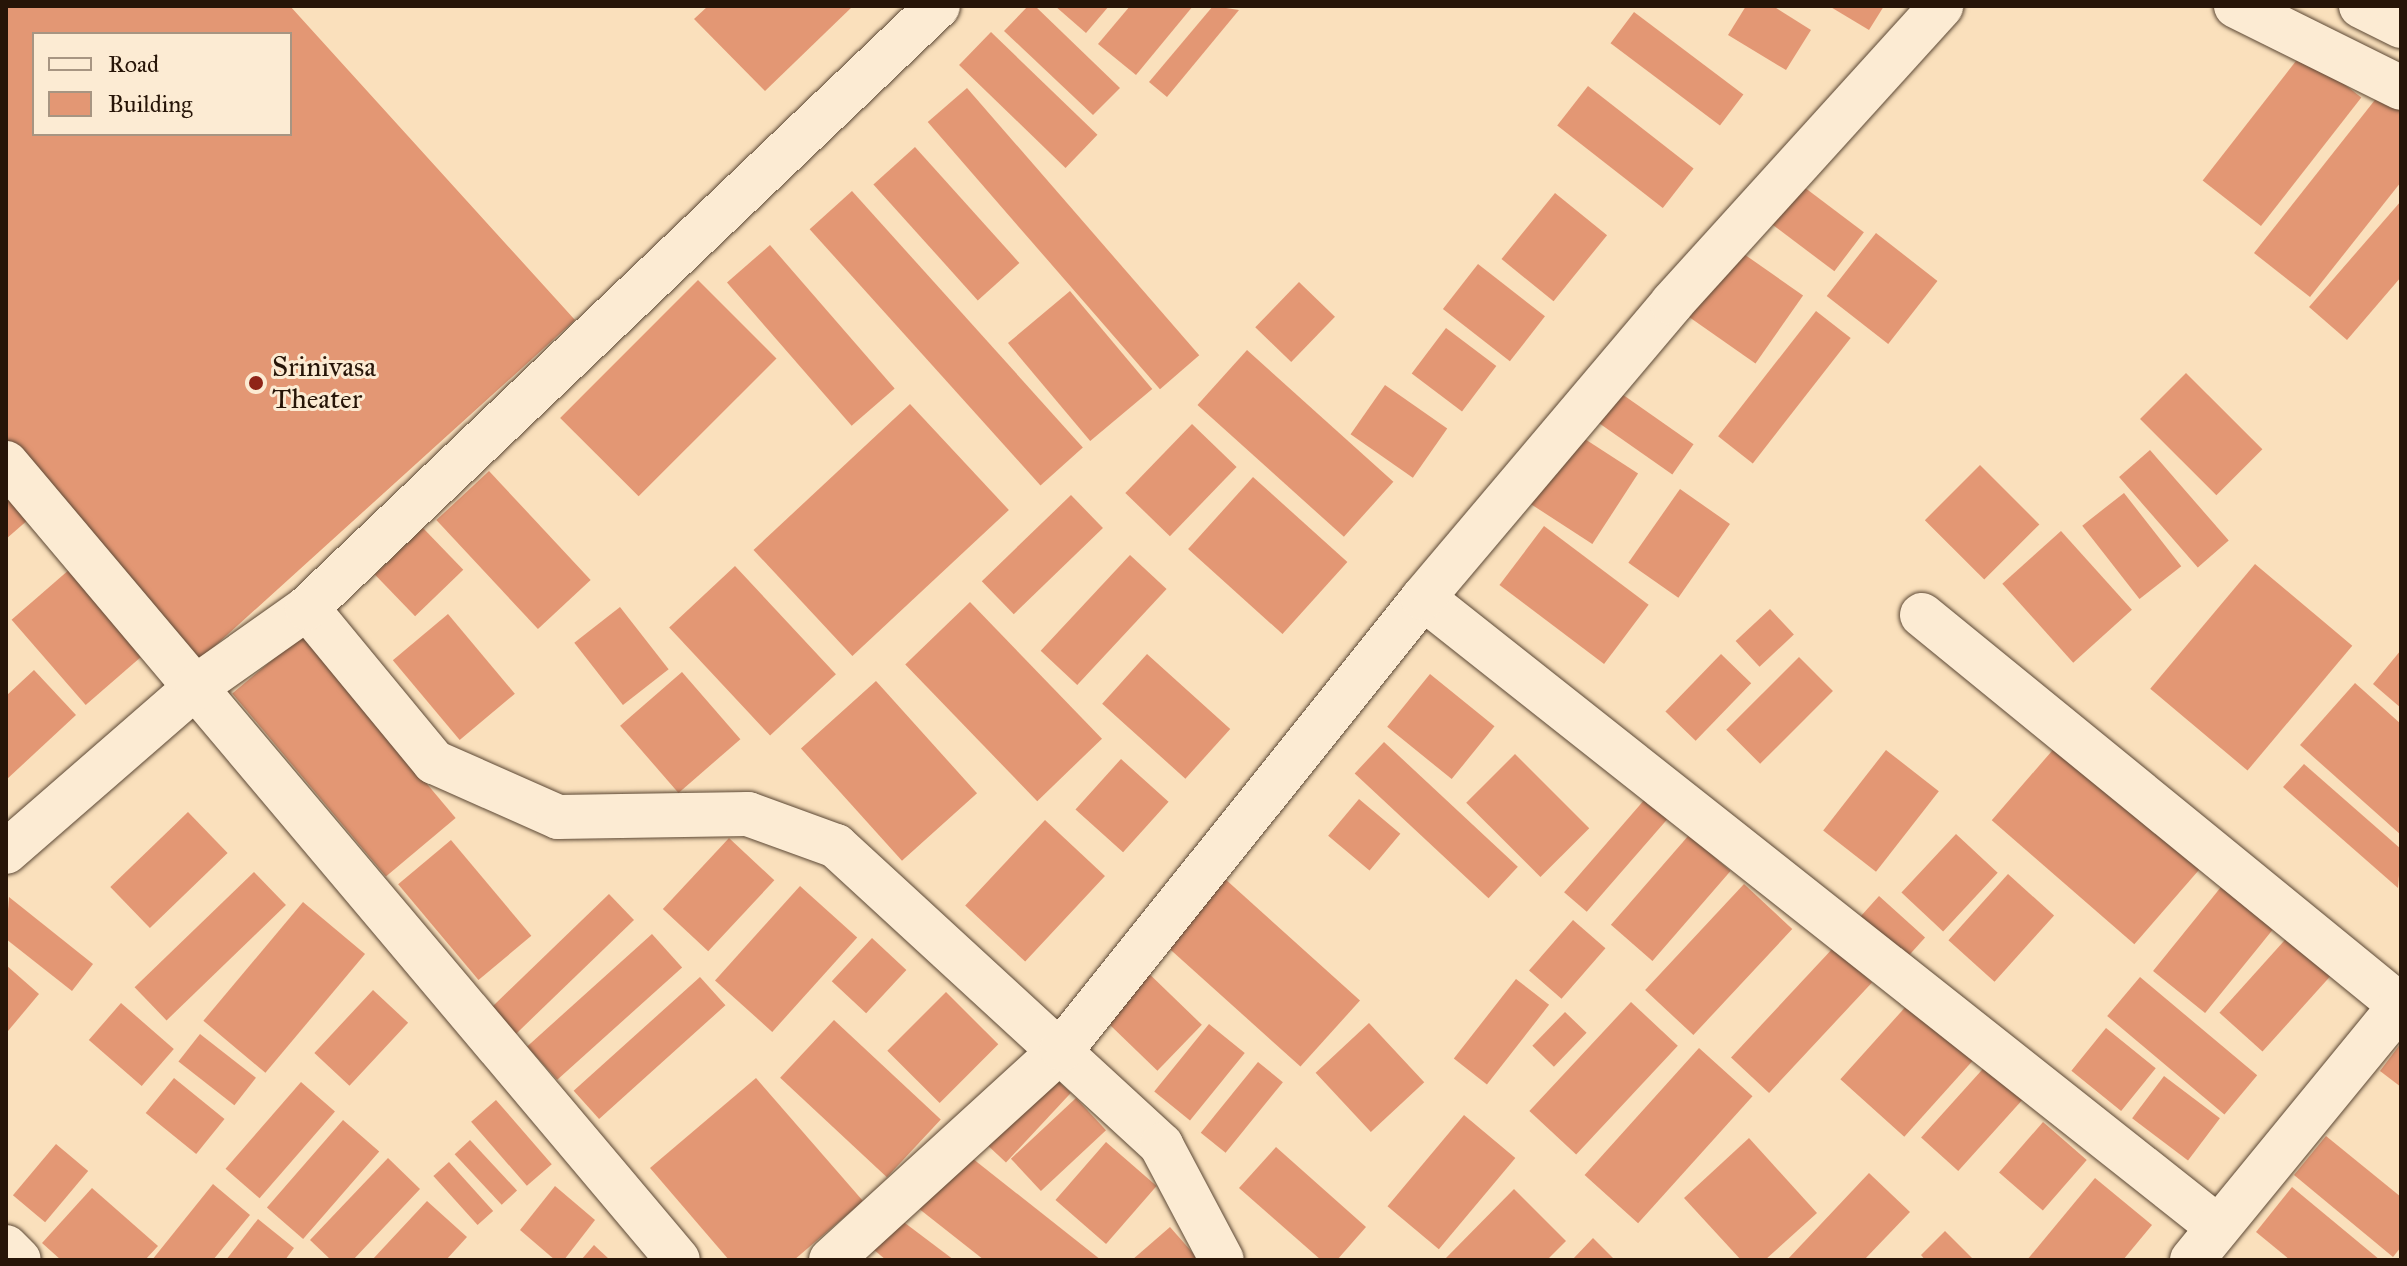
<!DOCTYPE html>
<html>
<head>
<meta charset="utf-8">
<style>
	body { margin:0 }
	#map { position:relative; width:2407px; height:1266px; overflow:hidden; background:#fae0bc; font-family:"IM FELL Great Primer",serif }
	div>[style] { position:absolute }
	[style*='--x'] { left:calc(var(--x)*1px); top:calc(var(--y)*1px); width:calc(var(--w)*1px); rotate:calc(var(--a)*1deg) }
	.building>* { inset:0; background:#e39774; transform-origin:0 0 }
	.roads { filter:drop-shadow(0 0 2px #5c4835) drop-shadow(0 0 2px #5c4835) }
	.minor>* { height:44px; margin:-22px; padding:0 22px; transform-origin:22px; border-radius:22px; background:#fcebd3 }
	.dots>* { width:22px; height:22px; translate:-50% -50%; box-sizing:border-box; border:4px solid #fcebd3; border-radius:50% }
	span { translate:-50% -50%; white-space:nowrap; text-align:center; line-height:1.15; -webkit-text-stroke:6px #fcebd3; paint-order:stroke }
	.poi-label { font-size:28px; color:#271508 }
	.left { translate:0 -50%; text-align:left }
	.frame { position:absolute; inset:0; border:8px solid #271508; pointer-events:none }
	.legend { position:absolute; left:32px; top:32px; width:260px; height:104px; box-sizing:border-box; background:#fcebd3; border:2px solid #a79582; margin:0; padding:10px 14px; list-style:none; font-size:24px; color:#271508 }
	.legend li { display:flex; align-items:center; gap:16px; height:40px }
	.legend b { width:40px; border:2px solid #a79582 }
</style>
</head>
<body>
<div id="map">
	<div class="building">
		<i style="clip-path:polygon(evenodd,6px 6px,290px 6px,575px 320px,194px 665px,6px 445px,6px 6px,34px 34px,290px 34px,290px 134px,34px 134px,34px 34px)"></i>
		<i style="clip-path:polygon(708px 6px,853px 6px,765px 91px,694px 19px)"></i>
		<i style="clip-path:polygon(1028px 6px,1035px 6px,1120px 88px,1093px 115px,1004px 31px)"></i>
		<i style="clip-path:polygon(1055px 6px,1109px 6px,1086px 33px)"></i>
		<i style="clip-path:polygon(1130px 6px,1193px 6px,1136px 75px,1098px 44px)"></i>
		<i style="clip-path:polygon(1213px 6px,1239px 10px,1167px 97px,1149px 82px)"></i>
		<i style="clip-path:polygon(1746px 6px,1773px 6px,1811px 30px,1786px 70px,1728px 35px)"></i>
		<i style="clip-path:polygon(1829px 6px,1884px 6px,1869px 30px)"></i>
		<i style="left:1634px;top:12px;width:137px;height:39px;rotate:37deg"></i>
		<i style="left:991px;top:32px;width:148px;height:46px;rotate:44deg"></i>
		<i style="left:2303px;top:52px;width:74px;height:163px;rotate:38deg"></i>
		<i style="left:1588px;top:86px;width:134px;height:50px;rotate:38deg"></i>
		<i style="left:967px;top:88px;width:354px;height:52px;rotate:49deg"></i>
		<i style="clip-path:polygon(2382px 91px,2401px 107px,2401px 182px,2310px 297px,2254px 253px)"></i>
		<i style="left:915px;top:147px;width:156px;height:56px;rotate:48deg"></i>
		<i style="left:1792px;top:178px;width:90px;height:49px;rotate:37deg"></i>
		<i style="left:852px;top:191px;width:345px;height:57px;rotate:48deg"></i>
		<i style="left:1555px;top:193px;width:67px;height:85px;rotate:39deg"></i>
		<i style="clip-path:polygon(2401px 201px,2401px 277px,2347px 340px,2309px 307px)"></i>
		<i style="left:1876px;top:233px;width:78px;height:80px;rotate:38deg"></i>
		<i style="left:770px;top:245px;width:190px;height:57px;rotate:49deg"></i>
		<i style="left:1731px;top:245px;width:88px;height:83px;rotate:35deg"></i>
		<i style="left:1478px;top:264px;width:85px;height:57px;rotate:38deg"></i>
		<i style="left:698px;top:280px;width:111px;height:195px;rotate:45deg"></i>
		<i style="left:1299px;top:282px;width:50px;height:63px;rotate:44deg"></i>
		<i style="left:1070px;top:291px;width:128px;height:81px;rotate:50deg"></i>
		<i style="left:1816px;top:311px;width:44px;height:159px;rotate:38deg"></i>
		<i style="left:1446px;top:328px;width:63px;height:57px;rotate:37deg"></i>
		<i style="left:1247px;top:350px;width:197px;height:74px;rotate:42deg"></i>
		<i style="left:2186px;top:373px;width:108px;height:65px;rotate:45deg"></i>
		<i style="left:1385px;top:385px;width:76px;height:60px;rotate:35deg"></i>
		<i style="left:1619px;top:392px;width:91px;height:37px;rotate:35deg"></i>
		<i style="left:910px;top:404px;width:145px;height:214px;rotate:47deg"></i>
		<i style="left:1192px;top:424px;width:62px;height:96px;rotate:44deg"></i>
		<i style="left:1571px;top:430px;width:80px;height:84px;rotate:33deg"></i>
		<i style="left:2150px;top:450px;width:120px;height:41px;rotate:49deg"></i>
		<i style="left:1980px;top:465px;width:84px;height:78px;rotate:45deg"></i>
		<i style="left:489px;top:471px;width:149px;height:72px;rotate:47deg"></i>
		<i style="clip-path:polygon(6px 476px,37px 512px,6px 539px)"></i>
		<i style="left:1253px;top:477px;width:127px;height:97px;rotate:42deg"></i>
		<i style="left:1680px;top:489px;width:61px;height:90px;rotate:35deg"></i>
		<i style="left:2124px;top:493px;width:93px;height:53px;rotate:52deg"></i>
		<i style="left:1071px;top:495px;width:46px;height:124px;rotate:46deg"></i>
		<i style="left:1544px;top:526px;width:131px;height:74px;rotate:37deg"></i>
		<i style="left:423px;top:528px;width:58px;height:67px;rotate:46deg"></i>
		<i style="left:2061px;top:531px;width:106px;height:79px;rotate:48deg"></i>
		<i style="left:1130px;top:555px;width:50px;height:131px;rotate:43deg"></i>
		<i style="left:78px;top:562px;width:113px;height:88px;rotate:49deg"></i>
		<i style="left:2255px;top:564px;width:127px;height:163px;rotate:40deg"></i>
		<i style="left:735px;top:566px;width:148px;height:90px;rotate:47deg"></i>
		<i style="left:970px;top:602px;width:190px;height:90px;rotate:46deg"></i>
		<i style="left:620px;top:607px;width:79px;height:58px;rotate:52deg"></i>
		<i style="left:1770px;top:609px;width:35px;height:47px;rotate:47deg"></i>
		<i style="left:448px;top:614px;width:104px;height:72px;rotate:50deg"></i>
		<i style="left:302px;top:635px;width:239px;height:91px;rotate:50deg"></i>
		<i style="clip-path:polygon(2401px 650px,2401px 708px,2373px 684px)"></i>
		<i style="left:1147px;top:654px;width:112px;height:67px;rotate:42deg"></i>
		<i style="left:1721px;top:654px;width:42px;height:80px;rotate:44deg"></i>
		<i style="left:1799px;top:657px;width:48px;height:103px;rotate:45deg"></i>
		<i style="clip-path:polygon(34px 670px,76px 715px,6px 780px,6px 696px)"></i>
		<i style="left:682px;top:672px;width:89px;height:82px;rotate:49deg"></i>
		<i style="left:1430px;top:674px;width:83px;height:68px;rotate:39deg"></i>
		<i style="left:876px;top:681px;width:151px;height:101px;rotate:48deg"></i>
		<i style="clip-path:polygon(2355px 683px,2401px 724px,2401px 835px,2300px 745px)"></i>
		<i style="left:1384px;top:742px;width:183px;height:43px;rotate:43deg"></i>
		<i style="left:2058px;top:744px;width:189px;height:101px;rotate:41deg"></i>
		<i style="left:1886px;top:750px;width:67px;height:102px;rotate:38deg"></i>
		<i style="left:1515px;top:754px;width:105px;height:69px;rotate:45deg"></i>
		<i style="left:1121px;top:759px;width:64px;height:68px;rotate:42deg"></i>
		<i style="clip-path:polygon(2304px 764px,2401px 849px,2398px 888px,2283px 787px)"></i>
		<i style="left:1652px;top:791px;width:30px;height:134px;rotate:41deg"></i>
		<i style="left:1359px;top:799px;width:54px;height:48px;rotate:40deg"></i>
		<i style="left:188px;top:812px;width:57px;height:108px;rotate:46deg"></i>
		<i style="left:1045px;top:820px;width:82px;height:117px;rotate:43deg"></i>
		<i style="left:1956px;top:834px;width:57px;height:80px;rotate:43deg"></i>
		<i style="left:1689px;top:835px;width:55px;height:119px;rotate:41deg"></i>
		<i style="left:729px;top:838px;width:62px;height:97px;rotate:43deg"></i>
		<i style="left:451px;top:840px;width:125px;height:69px;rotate:50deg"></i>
		<i style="left:254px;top:872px;width:46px;height:166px;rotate:46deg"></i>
		<i style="left:2008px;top:874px;width:62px;height:89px;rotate:42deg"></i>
		<i style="left:1224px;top:878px;width:183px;height:89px;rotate:42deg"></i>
		<i style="left:1744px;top:884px;width:66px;height:145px;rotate:43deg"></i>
		<i style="left:800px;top:886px;width:77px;height:127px;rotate:42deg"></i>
		<i style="left:2221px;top:887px;width:67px;height:108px;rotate:39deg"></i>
		<i style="left:609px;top:894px;width:36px;height:167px;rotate:46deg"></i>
		<i style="left:1879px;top:896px;width:62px;height:33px;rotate:42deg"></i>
		<i style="clip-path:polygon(9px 897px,93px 964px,72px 991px,6px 939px)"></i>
		<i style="left:303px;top:902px;width:81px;height:155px;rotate:40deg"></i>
		<i style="left:1573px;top:920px;width:43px;height:67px;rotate:41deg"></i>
		<i style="left:2293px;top:931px;width:58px;height:110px;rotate:42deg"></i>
		<i style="left:652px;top:934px;width:45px;height:168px;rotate:48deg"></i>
		<i style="left:872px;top:938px;width:47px;height:59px;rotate:43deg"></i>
		<i style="left:1834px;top:947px;width:52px;height:151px;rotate:43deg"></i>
		<i style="clip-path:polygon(6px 965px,39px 994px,8px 1031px,6px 1029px)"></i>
		<i style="left:1140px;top:965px;width:86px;height:64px;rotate:44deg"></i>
		<i style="left:700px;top:977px;width:38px;height:170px;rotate:48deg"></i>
		<i style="left:2140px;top:977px;width:153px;height:51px;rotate:40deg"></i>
		<i style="left:1516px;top:979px;width:42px;height:101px;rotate:38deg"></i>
		<i style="left:373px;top:990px;width:48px;height:86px;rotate:43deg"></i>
		<i style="left:946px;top:992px;width:74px;height:83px;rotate:45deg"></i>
		<i style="left:1918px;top:993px;width:86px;height:116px;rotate:42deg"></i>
		<i style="left:1631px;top:1002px;width:64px;height:149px;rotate:43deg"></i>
		<i style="left:121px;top:1003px;width:70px;height:49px;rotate:41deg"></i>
		<i style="left:1565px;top:1012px;width:30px;height:47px;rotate:44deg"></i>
		<i style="left:834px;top:1020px;width:146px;height:79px;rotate:43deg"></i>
		<i style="left:1369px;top:1023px;width:81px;height:73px;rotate:47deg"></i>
		<i style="left:1209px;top:1024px;width:46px;height:87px;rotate:39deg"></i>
		<i style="left:2106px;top:1028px;width:64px;height:55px;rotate:39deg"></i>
		<i style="left:200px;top:1034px;width:71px;height:35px;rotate:38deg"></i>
		<i style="clip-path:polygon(2401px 1043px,2401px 1087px,2380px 1071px)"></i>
		<i style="left:1699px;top:1048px;width:72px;height:171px;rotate:42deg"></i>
		<i style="left:1990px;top:1061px;width:50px;height:103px;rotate:42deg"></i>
		<i style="left:1258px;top:1062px;width:32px;height:91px;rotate:39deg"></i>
		<i style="left:1043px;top:1067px;width:38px;height:95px;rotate:43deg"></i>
		<i style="left:2164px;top:1076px;width:70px;height:53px;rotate:37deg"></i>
		<i style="left:174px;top:1078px;width:65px;height:45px;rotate:39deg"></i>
		<i style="clip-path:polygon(756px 1078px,863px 1201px,794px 1260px,729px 1260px,650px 1168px)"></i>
		<i style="left:301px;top:1082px;width:45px;height:115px;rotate:41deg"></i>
		<i style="left:1076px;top:1098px;width:44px;height:89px;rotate:47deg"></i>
		<i style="left:496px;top:1100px;width:85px;height:33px;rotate:49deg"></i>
		<i style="left:1464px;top:1115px;width:67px;height:119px;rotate:40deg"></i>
		<i style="left:343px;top:1120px;width:48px;height:116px;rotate:41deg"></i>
		<i style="left:2043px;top:1122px;width:58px;height:67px;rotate:41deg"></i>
		<i style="clip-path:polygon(2326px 1136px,2401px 1197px,2401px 1247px,2393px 1257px,2294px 1175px)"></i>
		<i style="clip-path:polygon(1749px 1138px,1817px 1213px,1765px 1260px,1741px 1260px,1684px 1198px)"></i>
		<i style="left:470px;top:1140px;width:69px;height:21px;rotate:47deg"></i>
		<i style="left:1106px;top:1142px;width:67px;height:77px;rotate:41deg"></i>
		<i style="left:56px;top:1144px;width:42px;height:67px;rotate:40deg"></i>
		<i style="clip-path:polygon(958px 1147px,1101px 1260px,984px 1260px,913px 1204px)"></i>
		<i style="clip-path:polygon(1276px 1147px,1366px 1227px,1337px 1260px,1321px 1260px,1239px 1188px)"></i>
		<i style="clip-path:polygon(388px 1158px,420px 1189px,353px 1260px,331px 1260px,310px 1240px)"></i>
		<i style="left:449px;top:1162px;width:66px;height:21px;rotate:48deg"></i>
		<i style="clip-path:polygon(1869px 1173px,1910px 1212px,1864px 1260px,1787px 1260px)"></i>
		<i style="clip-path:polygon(2095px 1178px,2152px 1225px,2123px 1260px,2027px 1260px)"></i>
		<i style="clip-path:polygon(213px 1184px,250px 1215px,213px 1260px,152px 1260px)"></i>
		<i style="clip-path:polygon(555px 1186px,595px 1220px,564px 1260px,555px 1260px,520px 1230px)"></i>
		<i style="clip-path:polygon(2292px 1187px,2380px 1260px,2290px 1260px,2256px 1232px)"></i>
		<i style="clip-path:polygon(92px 1188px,158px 1246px,145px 1260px,61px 1260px,42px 1243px)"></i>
		<i style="clip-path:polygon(1514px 1189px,1566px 1241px,1547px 1260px,1444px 1260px)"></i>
		<i style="clip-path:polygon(427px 1201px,467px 1237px,446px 1260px,372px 1260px)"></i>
		<i style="clip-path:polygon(897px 1217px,954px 1260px,886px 1260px,873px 1249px)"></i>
		<i style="clip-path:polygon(258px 1219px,294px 1248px,285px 1260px,226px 1260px)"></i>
		<i style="clip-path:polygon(1170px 1227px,1199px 1260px,1132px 1260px)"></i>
		<i style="clip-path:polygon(1945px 1231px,1974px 1260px,1925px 1260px,1921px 1255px)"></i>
		<i style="clip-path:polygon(1593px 1238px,1615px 1260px,1572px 1260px)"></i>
		<i style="clip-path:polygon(594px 1245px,610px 1260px,581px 1260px)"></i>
	</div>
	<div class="roads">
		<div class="minor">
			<i style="--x:2236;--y:6;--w:184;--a:26.4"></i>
			<i style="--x:2361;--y:6;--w:45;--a:26.6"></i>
			<i style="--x:6;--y:463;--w:1042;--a:49.86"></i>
			<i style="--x:1423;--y:598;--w:1014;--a:38.35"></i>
			<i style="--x:307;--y:608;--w:200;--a:50.5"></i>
			<i style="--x:434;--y:762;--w:136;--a:23.9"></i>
			<i style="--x:558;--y:817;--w:190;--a:-0.9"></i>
			<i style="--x:748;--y:814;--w:94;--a:20"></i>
			<i style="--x:836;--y:846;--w:442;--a:42.6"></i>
			<i style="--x:1161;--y:1145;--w:130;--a:62.1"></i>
			<i style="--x:1922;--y:615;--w:618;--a:39.22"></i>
			<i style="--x:6;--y:852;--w:253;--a:-41"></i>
			<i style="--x:197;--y:686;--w:135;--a:-35.3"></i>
			<i style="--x:307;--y:608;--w:872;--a:-43.65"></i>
			<i style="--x:6;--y:1247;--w:18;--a:45"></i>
			<i style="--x:831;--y:1260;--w:313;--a:-42.4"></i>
			<i style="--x:1062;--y:1049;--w:578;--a:-51.32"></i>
			<i style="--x:1423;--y:598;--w:386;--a:-49.8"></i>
			<i style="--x:1672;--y:303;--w:401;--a:-47.8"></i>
			<i style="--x:2192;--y:1260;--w:330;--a:-50.7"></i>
		</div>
	</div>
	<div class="dots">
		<i style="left:256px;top:383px;background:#8f2418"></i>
	</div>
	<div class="poi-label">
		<span class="left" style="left:272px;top:383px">Srinivasa<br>Theater</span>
	</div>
	<div class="frame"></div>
	<ul class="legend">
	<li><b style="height:10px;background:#fcebd3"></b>Road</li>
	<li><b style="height:22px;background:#e39774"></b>Building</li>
	</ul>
</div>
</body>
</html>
